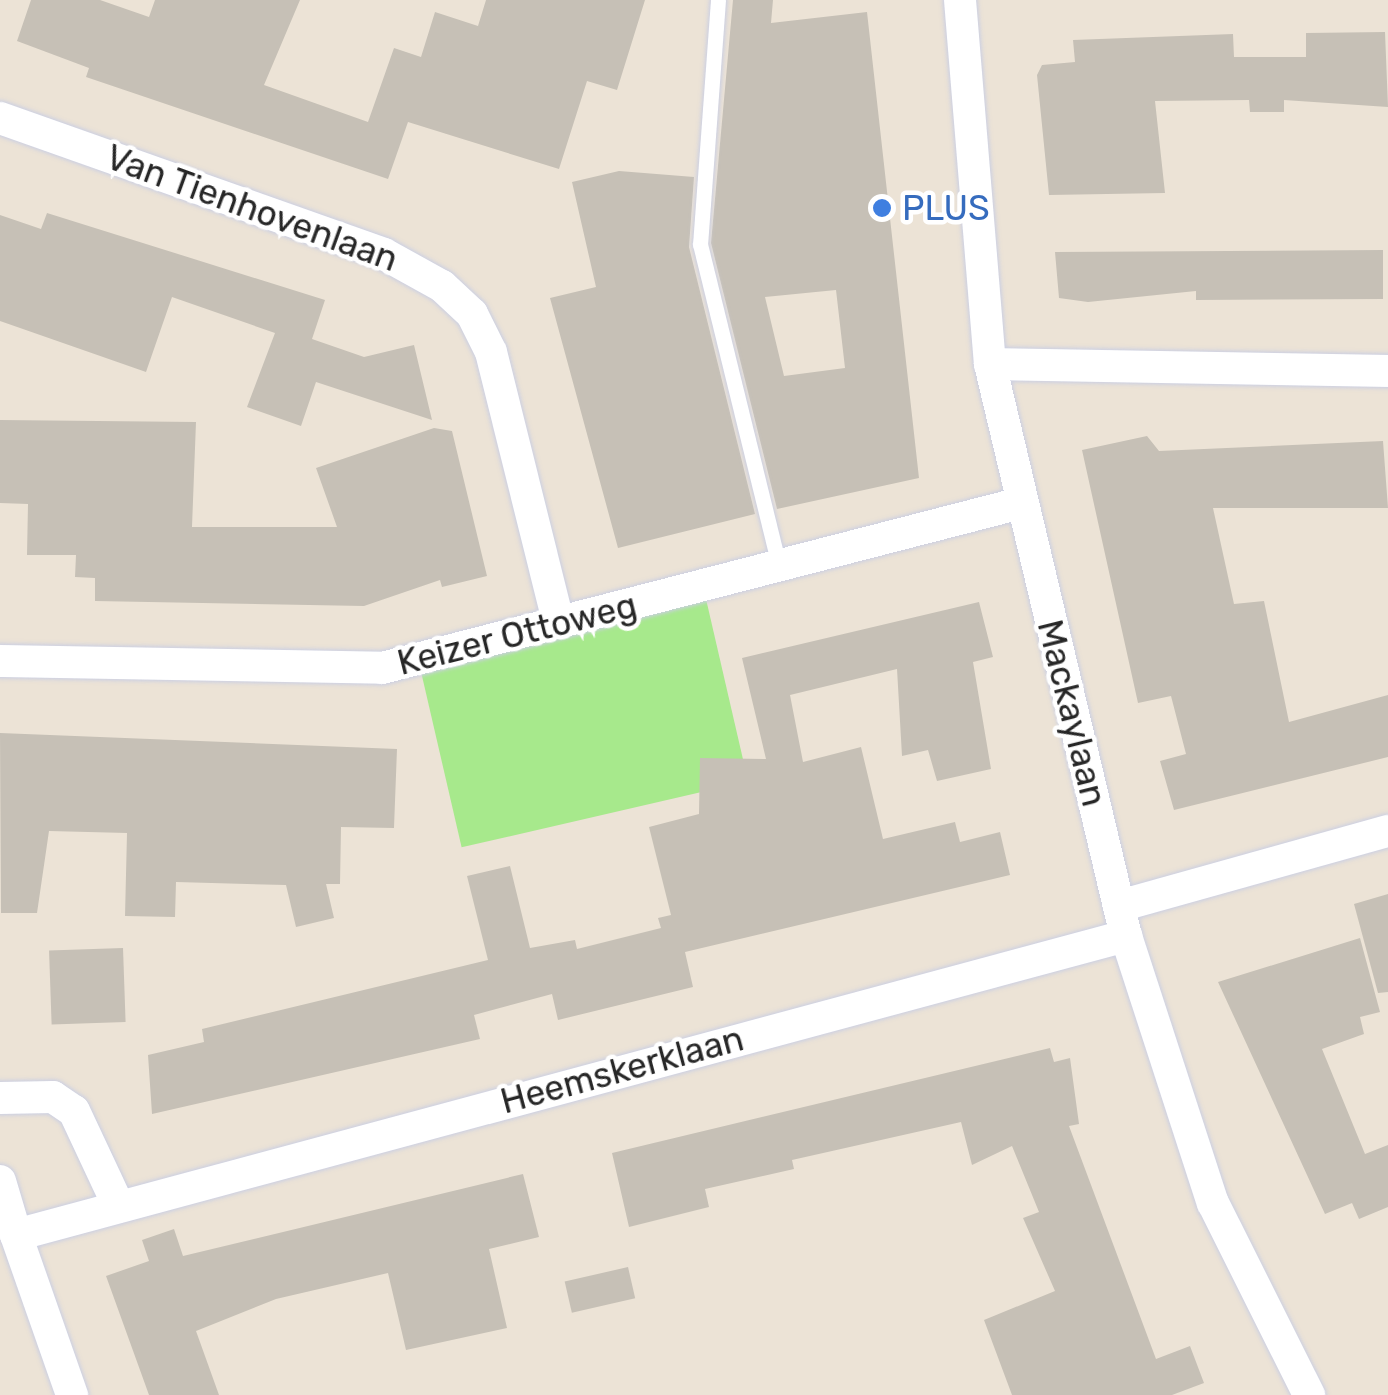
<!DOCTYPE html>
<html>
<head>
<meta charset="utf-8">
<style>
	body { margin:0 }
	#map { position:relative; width:1388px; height:1395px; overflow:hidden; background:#ece3d6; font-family:Rubik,sans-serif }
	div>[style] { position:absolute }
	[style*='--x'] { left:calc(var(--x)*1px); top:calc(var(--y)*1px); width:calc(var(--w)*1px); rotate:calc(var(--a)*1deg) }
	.green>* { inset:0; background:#a7e98c; transform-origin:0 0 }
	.building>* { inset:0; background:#c6c0b6; transform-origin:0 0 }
	.roads { filter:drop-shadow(0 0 2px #cbcfe2) drop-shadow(0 0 2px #cbcfe2) }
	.lane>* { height:15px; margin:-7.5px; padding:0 7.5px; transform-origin:7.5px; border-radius:7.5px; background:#fff }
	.street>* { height:32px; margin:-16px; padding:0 16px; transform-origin:16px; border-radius:16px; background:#fff }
	.dots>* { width:28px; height:28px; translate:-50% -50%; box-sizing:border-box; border:5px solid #fff; border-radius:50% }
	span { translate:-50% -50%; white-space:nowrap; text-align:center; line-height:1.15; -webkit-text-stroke:9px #fff; paint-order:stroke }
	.street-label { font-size:35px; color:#272727 }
	.shop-label { font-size:35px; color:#366cbe }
	.left { translate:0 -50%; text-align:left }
</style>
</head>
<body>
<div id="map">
	<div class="green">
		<i style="left:706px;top:599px;width:187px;height:294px;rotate:77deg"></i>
	</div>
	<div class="building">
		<i style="clip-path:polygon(31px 0,100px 0,149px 17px,155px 0,300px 0,264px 85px,368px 122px,394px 48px,421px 57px,435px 12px,478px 26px,486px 0,645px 0,617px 90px,587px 81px,559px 169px,408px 122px,388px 179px,86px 77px,89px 68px,17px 41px)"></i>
		<i style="clip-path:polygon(evenodd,733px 0,773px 0,771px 23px,867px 12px,919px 478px,777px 509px,711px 243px,733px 0,836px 290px,845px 368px,784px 376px,765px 297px,836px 290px)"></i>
		<i style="clip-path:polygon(1385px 32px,1388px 107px,1284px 100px,1284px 112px,1250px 112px,1249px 100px,1155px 101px,1165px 193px,1049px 195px,1037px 75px,1042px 65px,1075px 62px,1073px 40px,1233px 34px,1234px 57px,1306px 57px,1306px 33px)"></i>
		<i style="clip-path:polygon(619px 171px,694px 177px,689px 247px,755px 514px,618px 548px,550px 298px,596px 287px,572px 182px)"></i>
		<i style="clip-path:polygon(47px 213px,325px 300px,312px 339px,364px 357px,414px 345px,432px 420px,316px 382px,301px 426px,247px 407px,275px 333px,172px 297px,146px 372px,0 321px,0 215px,41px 229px)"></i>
		<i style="clip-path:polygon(1383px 250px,1383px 299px,1196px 300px,1196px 291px,1088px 302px,1059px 298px,1055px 252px)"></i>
		<i style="clip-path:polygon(0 420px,196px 422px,192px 527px,337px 527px,316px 468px,434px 428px,452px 431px,487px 576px,442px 587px,440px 580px,364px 606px,95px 601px,95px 578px,75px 577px,76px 555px,27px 555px,28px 504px,0 503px)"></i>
		<i style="clip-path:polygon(1147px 436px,1159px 451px,1383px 441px,1388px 508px,1213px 508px,1234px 604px,1264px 601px,1289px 722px,1388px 695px,1388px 757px,1174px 810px,1160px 761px,1186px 754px,1171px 696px,1138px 703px,1082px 450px)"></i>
		<i style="clip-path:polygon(979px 602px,993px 657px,973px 662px,991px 769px,937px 781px,928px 750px,902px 756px,897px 669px,790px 695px,803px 762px,861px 747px,883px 839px,955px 822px,960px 842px,1000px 832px,1010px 875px,685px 952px,693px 987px,558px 1020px,552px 994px,474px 1015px,480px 1039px,152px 1114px,148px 1055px,204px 1042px,202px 1029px,488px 960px,467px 876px,510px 866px,530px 948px,575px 940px,577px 949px,661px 928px,658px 918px,671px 915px,649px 827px,699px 814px,700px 758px,766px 759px,742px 658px)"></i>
		<i style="clip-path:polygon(0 733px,397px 749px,394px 828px,341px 827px,340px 884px,326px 884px,334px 918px,296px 927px,286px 885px,176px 882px,175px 917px,125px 916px,127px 833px,49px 831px,37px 913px,1px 913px)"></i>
		<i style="clip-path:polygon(1388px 894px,1388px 992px,1378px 993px,1354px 904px)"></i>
		<i style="clip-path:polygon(1360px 938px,1380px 1012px,1360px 1017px,1364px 1034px,1322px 1049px,1365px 1154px,1388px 1145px,1388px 1207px,1359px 1219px,1352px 1203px,1325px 1214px,1218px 982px)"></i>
		<i style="left:123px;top:948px;width:74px;height:74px;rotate:88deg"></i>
		<i style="clip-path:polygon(1050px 1048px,1054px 1062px,1070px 1058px,1079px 1124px,1069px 1126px,1156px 1359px,1190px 1346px,1204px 1383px,1172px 1395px,1012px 1395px,984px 1320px,1055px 1291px,1023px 1218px,1039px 1212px,1012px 1146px,972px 1165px,961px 1122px,792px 1160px,794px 1169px,705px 1189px,709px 1207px,629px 1227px,612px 1153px)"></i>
		<i style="clip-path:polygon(523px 1174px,539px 1237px,489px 1249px,507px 1328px,406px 1350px,388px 1273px,276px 1299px,196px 1331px,219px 1395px,149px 1395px,106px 1276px,149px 1261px,142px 1240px,174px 1229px,183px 1256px)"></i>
		<i style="left:628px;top:1267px;width:32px;height:65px;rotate:77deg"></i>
	</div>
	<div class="roads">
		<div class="lane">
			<i style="--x:718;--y:0;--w:245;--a:94.2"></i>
			<i style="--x:700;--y:244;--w:332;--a:76.2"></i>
		</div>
		<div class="street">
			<i style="--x:960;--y:0;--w:365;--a:85.3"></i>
			<i style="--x:990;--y:364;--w:588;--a:76.63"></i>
			<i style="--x:1126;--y:936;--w:281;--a:72"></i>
			<i style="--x:1213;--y:1203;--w:215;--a:63.4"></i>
			<i style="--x:0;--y:118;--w:407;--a:19.5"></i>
			<i style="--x:384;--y:254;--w:66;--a:28.9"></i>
			<i style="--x:442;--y:286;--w:41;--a:43"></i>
			<i style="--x:472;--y:314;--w:42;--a:63.4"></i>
			<i style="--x:491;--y:352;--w:277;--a:76"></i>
			<i style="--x:990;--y:364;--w:398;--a:1"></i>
			<i style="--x:0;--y:661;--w:382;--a:1"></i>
			<i style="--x:382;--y:668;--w:660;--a:-14.48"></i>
			<i style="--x:1119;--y:906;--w:279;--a:-15.6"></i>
			<i style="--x:0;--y:1098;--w:53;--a:-1.1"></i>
			<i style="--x:53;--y:1097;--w:25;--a:34"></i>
			<i style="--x:74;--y:1111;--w:104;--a:64.9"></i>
			<i style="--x:0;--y:1181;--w:56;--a:73.5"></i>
			<i style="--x:16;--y:1235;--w:1150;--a:-15.08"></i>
			<i style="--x:16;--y:1235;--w:170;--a:70.7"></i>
		</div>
	</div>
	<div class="dots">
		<i style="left:882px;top:208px;background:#3f7fe0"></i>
	</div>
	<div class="street-label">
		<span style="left:252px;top:208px;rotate:20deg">Van Tienhovenlaan</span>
		<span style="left:517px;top:634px;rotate:-14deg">Keizer Ottoweg</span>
		<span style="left:1072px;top:713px;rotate:76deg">Mackaylaan</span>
		<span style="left:622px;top:1070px;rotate:-15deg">Heemskerklaan</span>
	</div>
	<div class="shop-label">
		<span class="left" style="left:902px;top:208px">PLUS</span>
	</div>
</div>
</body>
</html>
